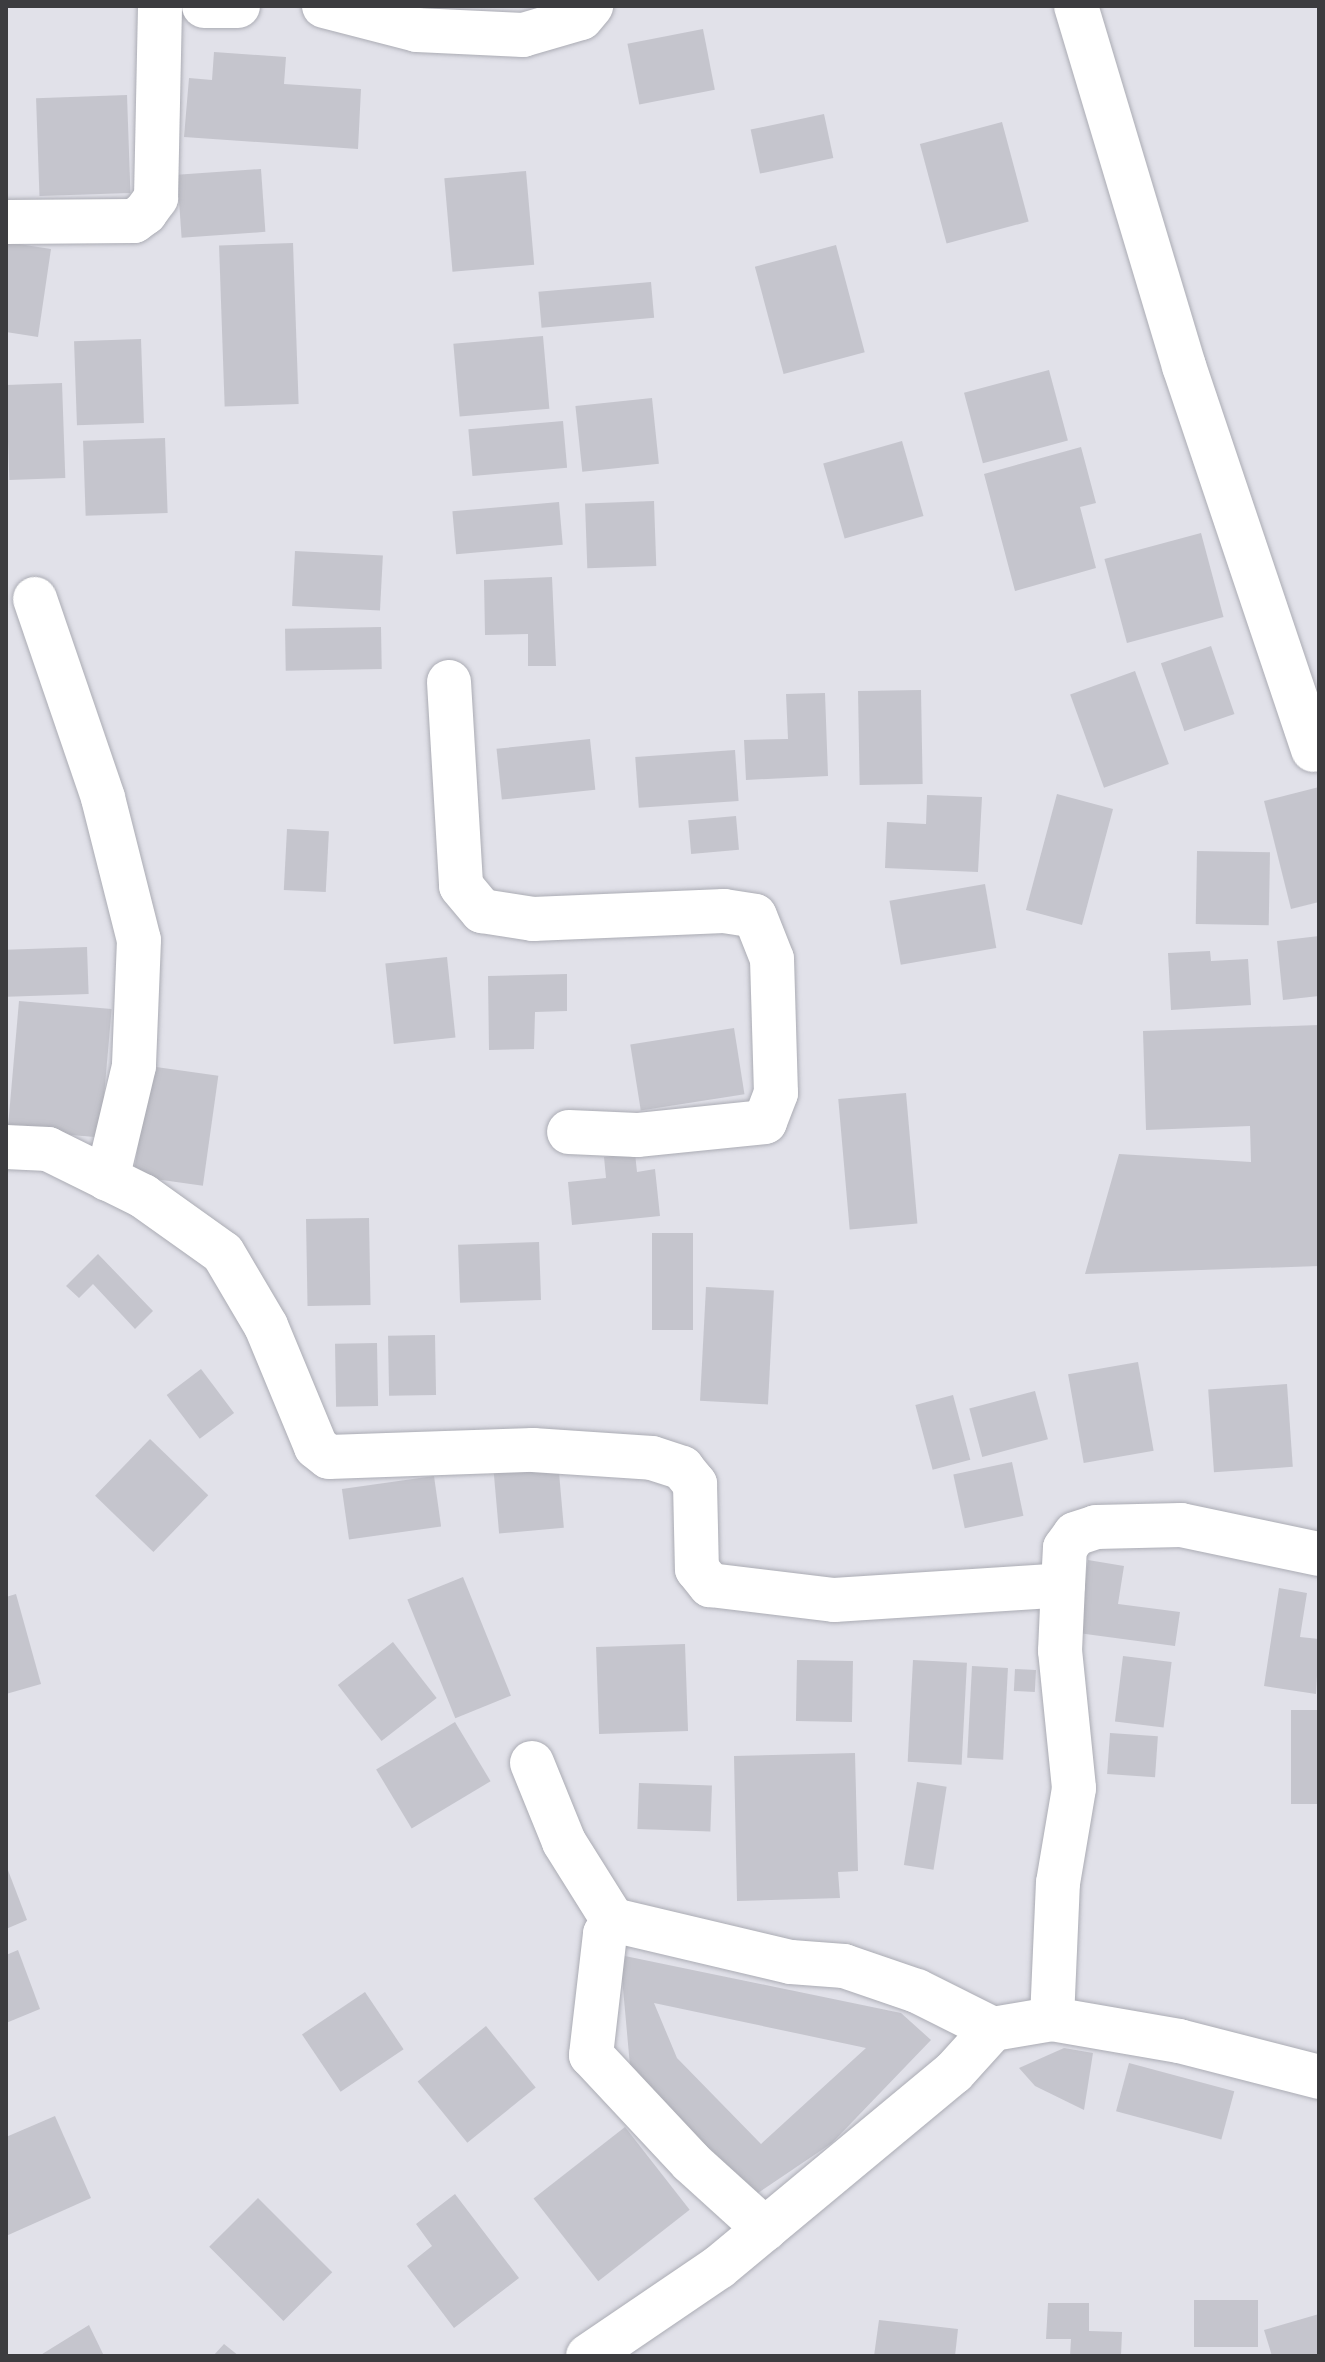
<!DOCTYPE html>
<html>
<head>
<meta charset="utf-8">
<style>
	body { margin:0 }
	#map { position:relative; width:1325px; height:2362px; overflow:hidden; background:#e1e1e9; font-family:"Nunito Sans",sans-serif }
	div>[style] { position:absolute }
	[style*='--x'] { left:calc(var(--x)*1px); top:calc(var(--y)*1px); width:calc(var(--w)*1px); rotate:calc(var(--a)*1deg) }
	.building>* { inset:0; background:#c5c5cd; transform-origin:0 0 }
	.roads { filter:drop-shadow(0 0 2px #abacb4) drop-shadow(0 0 2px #abacb4) }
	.street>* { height:44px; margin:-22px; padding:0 22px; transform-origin:22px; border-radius:22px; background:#fff }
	span { translate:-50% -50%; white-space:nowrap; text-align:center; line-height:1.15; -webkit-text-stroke:8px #e1e1e9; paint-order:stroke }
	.frame { position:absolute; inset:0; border:8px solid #3c3c3f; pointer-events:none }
</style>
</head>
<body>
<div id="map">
	<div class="building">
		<i style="left:703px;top:29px;width:62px;height:77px;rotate:79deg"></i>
		<i style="clip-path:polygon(214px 52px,286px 57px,284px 84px,361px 89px,358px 149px,184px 137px,189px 78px,212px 80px)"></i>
		<i style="left:127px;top:95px;width:98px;height:91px;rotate:88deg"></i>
		<i style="left:824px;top:114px;width:45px;height:75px;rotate:78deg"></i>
		<i style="left:1002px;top:122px;width:103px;height:85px;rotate:75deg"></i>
		<i style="left:261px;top:169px;width:63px;height:84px;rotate:86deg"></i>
		<i style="left:526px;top:171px;width:94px;height:82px;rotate:85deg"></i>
		<i style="clip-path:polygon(6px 242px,51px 249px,38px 337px,6px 332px)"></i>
		<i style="left:293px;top:243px;width:161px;height:74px;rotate:88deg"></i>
		<i style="left:836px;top:245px;width:111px;height:84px;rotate:75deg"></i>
		<i style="left:651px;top:282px;width:36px;height:113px;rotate:85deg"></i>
		<i style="left:543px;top:336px;width:73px;height:90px;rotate:85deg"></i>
		<i style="left:141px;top:339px;width:84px;height:67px;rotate:88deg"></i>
		<i style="left:1049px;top:370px;width:73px;height:88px;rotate:75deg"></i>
		<i style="left:62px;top:383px;width:95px;height:56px;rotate:88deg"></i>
		<i style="left:652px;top:398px;width:66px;height:77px;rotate:84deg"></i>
		<i style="left:563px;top:421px;width:47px;height:95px;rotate:85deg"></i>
		<i style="left:165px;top:438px;width:75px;height:82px;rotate:88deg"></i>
		<i style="left:902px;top:441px;width:78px;height:82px;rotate:74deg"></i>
		<i style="clip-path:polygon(1081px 447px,1096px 503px,1080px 507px,1096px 568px,1015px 591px,984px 474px)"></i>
		<i style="left:654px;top:501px;width:65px;height:69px;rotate:88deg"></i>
		<i style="left:559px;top:502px;width:43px;height:107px;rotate:85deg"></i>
		<i style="left:1201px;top:533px;width:87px;height:100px;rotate:75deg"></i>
		<i style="left:295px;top:551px;width:88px;height:55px;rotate:3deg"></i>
		<i style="clip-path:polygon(552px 577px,556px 666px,528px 666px,528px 634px,485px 635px,484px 580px)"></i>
		<i style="left:381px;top:627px;width:42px;height:96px;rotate:89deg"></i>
		<i style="left:1211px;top:646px;width:72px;height:53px;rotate:71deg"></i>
		<i style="left:1135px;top:671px;width:99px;height:69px;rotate:70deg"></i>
		<i style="left:921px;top:690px;width:94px;height:63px;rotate:89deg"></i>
		<i style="clip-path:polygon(825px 693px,828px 776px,746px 780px,744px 740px,788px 739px,786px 694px)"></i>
		<i style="left:590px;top:739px;width:51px;height:94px;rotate:84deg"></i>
		<i style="left:735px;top:750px;width:51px;height:100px;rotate:86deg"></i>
		<i style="clip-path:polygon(1319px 787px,1319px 902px,1291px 909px,1264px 801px)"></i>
		<i style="left:1057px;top:794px;width:58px;height:120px;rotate:15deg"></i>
		<i style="clip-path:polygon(927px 795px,982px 797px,978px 872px,885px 868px,887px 822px,926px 824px)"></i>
		<i style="left:736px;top:816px;width:34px;height:48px;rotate:85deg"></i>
		<i style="left:287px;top:829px;width:42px;height:61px;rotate:3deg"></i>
		<i style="left:1197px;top:851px;width:73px;height:73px;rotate:1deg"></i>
		<i style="left:985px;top:884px;width:65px;height:97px;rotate:80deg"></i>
		<i style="clip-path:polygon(1319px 936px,1319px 996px,1283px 1000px,1277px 941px)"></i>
		<i style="left:87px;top:947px;width:47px;height:81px;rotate:88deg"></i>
		<i style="clip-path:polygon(1210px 951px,1211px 961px,1248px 959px,1251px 1005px,1171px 1010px,1168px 953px)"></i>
		<i style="left:447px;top:957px;width:81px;height:62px;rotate:84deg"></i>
		<i style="clip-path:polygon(567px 974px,567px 1011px,535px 1012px,534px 1049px,489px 1050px,488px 976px)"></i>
		<i style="left:19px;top:1001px;width:93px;height:129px;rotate:5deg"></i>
		<i style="clip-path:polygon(1319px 1025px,1319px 1266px,1085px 1274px,1119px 1154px,1251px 1162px,1250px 1126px,1146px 1130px,1143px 1031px)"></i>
		<i style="left:734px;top:1028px;width:67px;height:105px;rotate:81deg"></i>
		<i style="left:149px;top:1066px;width:70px;height:111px;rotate:8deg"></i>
		<i style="left:906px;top:1093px;width:131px;height:68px;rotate:85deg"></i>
		<i style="clip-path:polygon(635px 1153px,637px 1172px,655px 1169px,660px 1216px,572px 1225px,568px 1182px,606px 1178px,604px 1157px)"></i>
		<i style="left:369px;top:1218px;width:87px;height:63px;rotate:89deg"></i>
		<i style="left:693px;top:1233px;width:97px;height:41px;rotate:90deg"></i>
		<i style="left:539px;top:1242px;width:58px;height:81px;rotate:88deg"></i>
		<i style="clip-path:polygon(98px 1254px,153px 1311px,135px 1329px,93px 1284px,79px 1298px,66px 1286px)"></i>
		<i style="left:706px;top:1287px;width:68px;height:114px;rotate:3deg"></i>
		<i style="left:435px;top:1335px;width:60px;height:47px;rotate:89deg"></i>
		<i style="left:377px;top:1343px;width:63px;height:42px;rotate:89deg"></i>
		<i style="left:1138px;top:1362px;width:90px;height:71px;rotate:80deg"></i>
		<i style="left:201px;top:1369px;width:55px;height:43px;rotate:53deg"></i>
		<i style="left:1287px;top:1384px;width:83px;height:79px;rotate:86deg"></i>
		<i style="left:1035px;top:1391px;width:50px;height:68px;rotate:75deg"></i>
		<i style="left:953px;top:1395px;width:67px;height:39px;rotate:75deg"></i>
		<i style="left:150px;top:1439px;width:81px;height:79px;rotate:44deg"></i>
		<i style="left:558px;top:1461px;width:67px;height:65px;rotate:85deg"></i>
		<i style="left:1012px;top:1462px;width:55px;height:60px;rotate:78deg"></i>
		<i style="left:434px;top:1476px;width:51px;height:93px;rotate:82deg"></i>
		<i style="clip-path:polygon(1088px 1560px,1124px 1566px,1118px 1604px,1180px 1612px,1175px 1646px,1078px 1633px)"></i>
		<i style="left:463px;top:1577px;width:128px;height:60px;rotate:68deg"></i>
		<i style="clip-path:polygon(1279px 1588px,1307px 1593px,1300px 1637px,1319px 1639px,1316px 1694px,1264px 1686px)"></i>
		<i style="clip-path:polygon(16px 1594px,41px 1684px,6px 1694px,6px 1597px)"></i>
		<i style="left:393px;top:1642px;width:71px;height:70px;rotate:52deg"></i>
		<i style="left:685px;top:1644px;width:87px;height:89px;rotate:88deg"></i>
		<i style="left:1123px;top:1656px;width:49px;height:66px;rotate:7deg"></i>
		<i style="left:797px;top:1660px;width:56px;height:61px;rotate:1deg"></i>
		<i style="left:913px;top:1660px;width:54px;height:102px;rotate:3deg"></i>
		<i style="left:972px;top:1666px;width:36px;height:92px;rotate:3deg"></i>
		<i style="left:1015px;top:1669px;width:21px;height:22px;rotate:3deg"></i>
		<i style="left:1291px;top:1710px;width:28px;height:94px"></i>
		<i style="left:455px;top:1722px;width:69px;height:92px;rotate:59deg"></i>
		<i style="left:1110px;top:1733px;width:48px;height:41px;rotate:4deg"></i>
		<i style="clip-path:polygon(855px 1753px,858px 1871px,838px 1872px,840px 1898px,737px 1901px,734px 1756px)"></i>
		<i style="left:917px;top:1782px;width:30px;height:84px;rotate:9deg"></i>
		<i style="left:639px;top:1783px;width:73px;height:46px;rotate:2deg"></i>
		<i style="clip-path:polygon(6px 1865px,27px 1920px,6px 1929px)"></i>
		<i style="clip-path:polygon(18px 1950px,40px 2009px,6px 2023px,6px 1955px)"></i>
		<i style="clip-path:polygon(evenodd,620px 1955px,901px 2013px,931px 2040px,832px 2143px,752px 2197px,630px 2066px,620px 1955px,654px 2003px,866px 2048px,761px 2144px,677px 2058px,654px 2003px)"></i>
		<i style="left:365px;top:1992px;width:69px;height:76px;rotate:56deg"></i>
		<i style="left:486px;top:2026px;width:79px;height:88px;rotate:51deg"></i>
		<i style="clip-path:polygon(1064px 2048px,1093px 2053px,1084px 2110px,1035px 2086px,1019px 2068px)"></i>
		<i style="left:1129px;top:2063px;width:109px;height:50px;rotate:15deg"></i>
		<i style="clip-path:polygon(55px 2116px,91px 2198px,6px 2236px,6px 2137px)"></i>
		<i style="left:625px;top:2127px;width:105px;height:116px;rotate:52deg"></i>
		<i style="clip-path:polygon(455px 2194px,519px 2278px,454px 2328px,407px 2266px,432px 2246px,416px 2224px)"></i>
		<i style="left:258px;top:2198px;width:105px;height:69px;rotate:45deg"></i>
		<i style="left:1194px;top:2300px;width:64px;height:47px"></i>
		<i style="clip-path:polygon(1048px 2303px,1089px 2303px,1089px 2331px,1122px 2332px,1121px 2356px,1070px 2356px,1071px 2339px,1046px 2339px)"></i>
		<i style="clip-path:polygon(1319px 2314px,1319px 2356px,1272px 2356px,1264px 2330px)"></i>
		<i style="clip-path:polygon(879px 2320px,958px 2329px,955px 2356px,874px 2356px)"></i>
		<i style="clip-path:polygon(89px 2325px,104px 2356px,39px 2356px)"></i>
		<i style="clip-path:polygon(224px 2344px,239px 2356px,213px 2356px)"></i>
	</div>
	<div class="roads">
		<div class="street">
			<i style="--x:204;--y:6;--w:34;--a:0"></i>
			<i style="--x:324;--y:6;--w:96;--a:14.5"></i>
			<i style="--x:417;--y:30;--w:106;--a:2.7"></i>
			<i style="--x:523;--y:35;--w:60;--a:-16.3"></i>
			<i style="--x:581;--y:18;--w:16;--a:-50"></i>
			<i style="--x:1076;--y:6;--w:376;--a:73.3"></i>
			<i style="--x:1184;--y:366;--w:405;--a:71.4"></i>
			<i style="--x:6;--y:222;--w:128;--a:-0.4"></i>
			<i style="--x:134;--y:221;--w:14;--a:-36"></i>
			<i style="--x:145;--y:213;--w:19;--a:-54"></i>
			<i style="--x:156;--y:198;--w:192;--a:-88.8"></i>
			<i style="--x:35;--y:599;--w:210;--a:71.1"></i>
			<i style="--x:103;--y:798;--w:146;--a:75.8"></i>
			<i style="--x:139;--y:940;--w:126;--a:92.3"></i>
			<i style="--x:134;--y:1066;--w:116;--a:103.4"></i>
			<i style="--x:449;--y:682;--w:204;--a:86.6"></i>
			<i style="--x:461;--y:886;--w:33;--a:50"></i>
			<i style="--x:482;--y:911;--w:52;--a:8.9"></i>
			<i style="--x:533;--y:919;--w:191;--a:-2.4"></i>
			<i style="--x:724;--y:911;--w:31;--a:9"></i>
			<i style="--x:755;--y:916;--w:46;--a:68.4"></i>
			<i style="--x:772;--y:959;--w:134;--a:88.3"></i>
			<i style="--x:776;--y:1093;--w:31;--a:111"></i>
			<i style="--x:765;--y:1122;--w:129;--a:174.2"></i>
			<i style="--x:637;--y:1135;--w:68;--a:-177.5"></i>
			<i style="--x:6;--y:1147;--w:42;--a:2.7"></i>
			<i style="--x:48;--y:1149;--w:106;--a:26.3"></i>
			<i style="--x:143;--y:1196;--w:98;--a:35.5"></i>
			<i style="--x:223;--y:1253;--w:85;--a:59.5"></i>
			<i style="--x:266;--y:1326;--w:131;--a:67.5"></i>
			<i style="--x:316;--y:1447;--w:16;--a:38"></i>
			<i style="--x:329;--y:1457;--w:204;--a:-2"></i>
			<i style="--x:533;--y:1450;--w:119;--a:3.8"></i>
			<i style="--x:652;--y:1458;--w:32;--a:18"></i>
			<i style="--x:682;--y:1468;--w:21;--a:51"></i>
			<i style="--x:695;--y:1484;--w:85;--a:88.7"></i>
			<i style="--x:697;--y:1569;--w:21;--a:51"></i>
			<i style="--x:710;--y:1585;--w:125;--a:6.9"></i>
			<i style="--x:834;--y:1600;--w:229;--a:-3.7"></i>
			<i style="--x:1063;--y:1585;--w:37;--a:-87"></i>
			<i style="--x:1065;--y:1548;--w:17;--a:-54"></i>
			<i style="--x:1075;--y:1534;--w:22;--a:-18"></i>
			<i style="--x:1096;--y:1527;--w:85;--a:-1.3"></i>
			<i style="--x:1181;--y:1525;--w:141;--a:11.9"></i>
			<i style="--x:532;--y:1763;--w:85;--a:67.9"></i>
			<i style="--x:564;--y:1842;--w:92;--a:57.9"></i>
			<i style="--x:613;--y:1920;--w:183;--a:13.3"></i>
			<i style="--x:791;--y:1962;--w:53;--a:4.3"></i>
			<i style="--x:844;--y:1966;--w:77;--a:18.9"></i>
			<i style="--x:917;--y:1991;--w:85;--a:26.6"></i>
			<i style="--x:613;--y:1920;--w:16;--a:120"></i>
			<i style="--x:605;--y:1934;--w:122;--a:96.6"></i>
			<i style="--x:591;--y:2055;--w:146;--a:46.9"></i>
			<i style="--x:691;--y:2162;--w:100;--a:42.2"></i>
			<i style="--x:1052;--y:2019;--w:136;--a:-87.5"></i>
			<i style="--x:1058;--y:1883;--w:96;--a:-80.4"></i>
			<i style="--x:1074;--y:1788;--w:138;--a:-95.8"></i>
			<i style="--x:1060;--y:1651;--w:66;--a:-87.4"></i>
			<i style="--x:588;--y:2356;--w:158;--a:-34.2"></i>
			<i style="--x:719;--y:2267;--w:305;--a:-39.7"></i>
			<i style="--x:954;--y:2072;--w:58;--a:-47.8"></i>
			<i style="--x:993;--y:2029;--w:60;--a:-9.6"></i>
			<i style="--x:1052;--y:2019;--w:129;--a:9.8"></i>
			<i style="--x:1179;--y:2041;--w:145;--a:14.4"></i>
		</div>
	</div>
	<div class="frame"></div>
</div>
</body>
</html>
